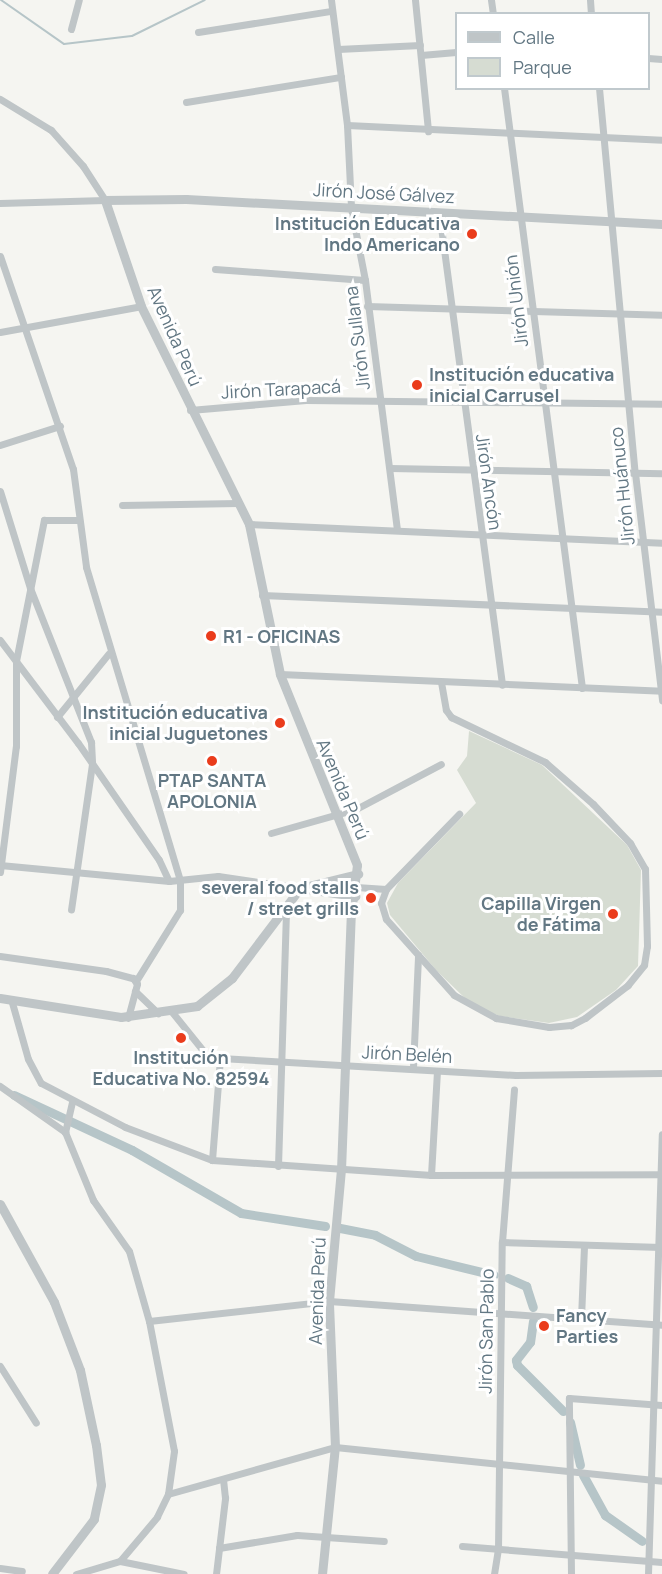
<!DOCTYPE html>
<html>
<head>
<meta charset="utf-8">
<style>
	body { margin:0 }
	#map { position:relative; width:662px; height:1574px; overflow:hidden; background:#f5f5f1; font-family:Manrope,sans-serif }
	div>[style] { position:absolute }
	[style*='--x'] { left:calc(var(--x)*1px); top:calc(var(--y)*1px); width:calc(var(--w)*1px); rotate:calc(var(--a)*1deg) }
	.green>* { inset:0; background:#d6dcd2 }
	.stream>* { height:2px; margin:-1px; padding:0 1px; transform-origin:1px; border-radius:1px; background:#b6c5c8 }
	.canal>* { height:9px; margin:-4.5px; padding:0 4.5px; transform-origin:4.5px; border-radius:4.5px; background:#b6c5c8 }
	.minor>* { height:7px; margin:-3.5px; padding:0 3.5px; transform-origin:3.5px; border-radius:3.5px; background:#bfc5c7 }
	.tertiary>* { height:9px; margin:-4.5px; padding:0 4.5px; transform-origin:4.5px; border-radius:4.5px; background:#bfc5c7 }
	.dots>* { width:16px; height:16px; translate:-50% -50%; box-sizing:border-box; border:3px solid #fff; border-radius:50% }
	span { translate:-50% -50%; white-space:nowrap; text-align:center; line-height:1.15; -webkit-text-stroke:6px #fff; paint-order:stroke }
	.street-label { font-size:18px; color:#627783 }
	.poi-label { font-size:18px; color:#627783; font-weight:700 }
	.right { translate:-100% -50%; text-align:right }
	.left { translate:0 -50%; text-align:left }
	.legend { position:absolute; left:455px; top:12px; width:195px; height:78px; box-sizing:border-box; background:#fff; border:2px solid #c0c9cd; margin:0; padding:8px 10px; list-style:none; font-size:18px; color:#627783 }
	.legend li { display:flex; align-items:center; gap:12px; height:30px }
	.legend b { width:30px; border:2px solid #c0c9cd }
</style>
</head>
<body>
<div id="map">
	<div class="green">
		<i style="clip-path:polygon(469px 731px,542px 765px,627px 845px,641px 870px,638px 966px,616px 990px,577px 1017px,549px 1023px,500px 1016px,473px 1006px,436px 970px,390px 915px,387px 903px,398px 883px,476px 803px,457px 770px,467px 756px)"></i>
	</div>
	<div class="stream">
		<i style="--x:1;--y:0;--w:77;--a:34.9"></i>
		<i style="--x:64;--y:44;--w:68;--a:-6.7"></i>
		<i style="--x:132;--y:36;--w:81;--a:-26.3"></i>
	</div>
	<div class="canal">
		<i style="--x:14;--y:1095;--w:130;--a:25"></i>
		<i style="--x:132;--y:1150;--w:126;--a:30"></i>
		<i style="--x:241;--y:1213;--w:85;--a:8.8"></i>
		<i style="--x:340;--y:1228;--w:36;--a:11"></i>
		<i style="--x:375;--y:1235;--w:46;--a:27.1"></i>
		<i style="--x:416;--y:1256;--w:80;--a:13.7"></i>
		<i style="--x:508;--y:1278;--w:20;--a:24"></i>
		<i style="--x:526;--y:1286;--w:22;--a:72"></i>
		<i style="--x:533;--y:1321;--w:21;--a:98"></i>
		<i style="--x:530;--y:1342;--w:23;--a:128"></i>
		<i style="--x:516;--y:1360;--w:5;--a:79"></i>
		<i style="--x:517;--y:1365;--w:65;--a:45"></i>
		<i style="--x:570;--y:1422;--w:44;--a:76.9"></i>
		<i style="--x:583;--y:1475;--w:46;--a:61.2"></i>
		<i style="--x:605;--y:1515;--w:45;--a:35.1"></i>
	</div>
	<div class="minor">
		<i style="--x:331;--y:0;--w:126;--a:82.7"></i>
		<i style="--x:347;--y:125;--w:83;--a:87.2"></i>
		<i style="--x:351;--y:208;--w:73;--a:79"></i>
		<i style="--x:365;--y:280;--w:251;--a:82.7"></i>
		<i style="--x:415;--y:0;--w:132;--a:84.3"></i>
		<i style="--x:491;--y:0;--w:14;--a:82"></i>
		<i style="--x:590;--y:0;--w:14;--a:86"></i>
		<i style="--x:71;--y:29;--w:30;--a:-75"></i>
		<i style="--x:198;--y:32;--w:135;--a:-9"></i>
		<i style="--x:338;--y:49;--w:82;--a:-2.8"></i>
		<i style="--x:421;--y:55;--w:35;--a:-5"></i>
		<i style="--x:648;--y:58;--w:14;--a:4"></i>
		<i style="--x:504;--y:88;--w:605;--a:82.59"></i>
		<i style="--x:599;--y:88;--w:387;--a:84.7"></i>
		<i style="--x:635;--y:473;--w:229;--a:83.2"></i>
		<i style="--x:0;--y:99;--w:60;--a:31.3"></i>
		<i style="--x:51;--y:130;--w:48;--a:48.4"></i>
		<i style="--x:83;--y:166;--w:40;--a:57.1"></i>
		<i style="--x:186;--y:102;--w:157;--a:-9.2"></i>
		<i style="--x:347;--y:125;--w:315;--a:2.7"></i>
		<i style="--x:0;--y:203;--w:105;--a:-1.6"></i>
		<i style="--x:439;--y:212;--w:477;--a:82.4"></i>
		<i style="--x:0;--y:256;--w:225;--a:71.1"></i>
		<i style="--x:73;--y:469;--w:99;--a:82.4"></i>
		<i style="--x:86;--y:567;--w:328;--a:73.3"></i>
		<i style="--x:180;--y:881;--w:29;--a:90"></i>
		<i style="--x:180;--y:910;--w:84;--a:121.8"></i>
		<i style="--x:215;--y:269;--w:150;--a:4.2"></i>
		<i style="--x:367;--y:306;--w:295;--a:1.7"></i>
		<i style="--x:0;--y:332;--w:143;--a:-10.4"></i>
		<i style="--x:190;--y:410;--w:116;--a:-4.9"></i>
		<i style="--x:306;--y:400;--w:356;--a:0.6"></i>
		<i style="--x:0;--y:445;--w:63;--a:-17.6"></i>
		<i style="--x:390;--y:468;--w:272;--a:1.1"></i>
		<i style="--x:0;--y:491;--w:102;--a:72.8"></i>
		<i style="--x:30;--y:588;--w:166;--a:68.4"></i>
		<i style="--x:91;--y:742;--w:22;--a:87"></i>
		<i style="--x:92;--y:764;--w:147;--a:98.2"></i>
		<i style="--x:122;--y:505;--w:116;--a:-1"></i>
		<i style="--x:249;--y:524;--w:413;--a:2.6"></i>
		<i style="--x:262;--y:595;--w:400;--a:2.4"></i>
		<i style="--x:0;--y:640;--w:129;--a:52.9"></i>
		<i style="--x:78;--y:743;--w:142;--a:55.3"></i>
		<i style="--x:159;--y:860;--w:23;--a:65"></i>
		<i style="--x:280;--y:674;--w:382;--a:2.5"></i>
		<i style="--x:441;--y:682;--w:28;--a:80"></i>
		<i style="--x:446;--y:710;--w:9;--a:54"></i>
		<i style="--x:451;--y:717;--w:104;--a:25.6"></i>
		<i style="--x:545;--y:762;--w:64;--a:41.2"></i>
		<i style="--x:593;--y:804;--w:54;--a:46.5"></i>
		<i style="--x:630;--y:843;--w:30;--a:60"></i>
		<i style="--x:645;--y:869;--w:77;--a:88.5"></i>
		<i style="--x:647;--y:946;--w:19;--a:99"></i>
		<i style="--x:644;--y:965;--w:26;--a:129"></i>
		<i style="--x:628;--y:985;--w:54;--a:142.5"></i>
		<i style="--x:585;--y:1018;--w:16;--a:153"></i>
		<i style="--x:571;--y:1025;--w:22;--a:175"></i>
		<i style="--x:549;--y:1027;--w:54;--a:-170.4"></i>
		<i style="--x:496;--y:1018;--w:48;--a:-151.3"></i>
		<i style="--x:454;--y:995;--w:102;--a:-131.8"></i>
		<i style="--x:386;--y:919;--w:17;--a:-107"></i>
		<i style="--x:381;--y:903;--w:15;--a:-70"></i>
		<i style="--x:386;--y:889;--w:105;--a:-45.8"></i>
		<i style="--x:57;--y:717;--w:82;--a:-50.9"></i>
		<i style="--x:271;--y:833;--w:88;--a:-15.8"></i>
		<i style="--x:356;--y:809;--w:96;--a:-27.9"></i>
		<i style="--x:0;--y:865;--w:170;--a:5.4"></i>
		<i style="--x:169;--y:881;--w:49;--a:-5.8"></i>
		<i style="--x:218;--y:876;--w:83;--a:8.3"></i>
		<i style="--x:0;--y:872;--w:127;--a:-82.8"></i>
		<i style="--x:16;--y:746;--w:85;--a:-90"></i>
		<i style="--x:16;--y:661;--w:144;--a:-78.8"></i>
		<i style="--x:44;--y:520;--w:35;--a:0"></i>
		<i style="--x:356;--y:887;--w:30;--a:4"></i>
		<i style="--x:0;--y:956;--w:107;--a:8.1"></i>
		<i style="--x:106;--y:971;--w:28;--a:15"></i>
		<i style="--x:133;--y:978;--w:7;--a:56"></i>
		<i style="--x:137;--y:984;--w:35;--a:105"></i>
		<i style="--x:135;--y:991;--w:32;--a:44"></i>
		<i style="--x:11;--y:999;--w:62;--a:74.2"></i>
		<i style="--x:28;--y:1059;--w:27;--a:62"></i>
		<i style="--x:41;--y:1083;--w:95;--a:27.6"></i>
		<i style="--x:125;--y:1127;--w:93;--a:20.8"></i>
		<i style="--x:212;--y:1160;--w:220;--a:3.9"></i>
		<i style="--x:431;--y:1175;--w:231;--a:-0.2"></i>
		<i style="--x:172;--y:1012;--w:53;--a:51.2"></i>
		<i style="--x:205;--y:1053;--w:16;--a:18"></i>
		<i style="--x:220;--y:1058;--w:296;--a:3.3"></i>
		<i style="--x:516;--y:1075;--w:146;--a:-0.8"></i>
		<i style="--x:413;--y:1067;--w:112;--a:-87.4"></i>
		<i style="--x:0;--y:1086;--w:80;--a:35.3"></i>
		<i style="--x:72;--y:1102;--w:31;--a:103"></i>
		<i style="--x:65;--y:1132;--w:74;--a:67.6"></i>
		<i style="--x:93;--y:1200;--w:62;--a:54.8"></i>
		<i style="--x:129;--y:1251;--w:73;--a:74.1"></i>
		<i style="--x:149;--y:1321;--w:132;--a:79.1"></i>
		<i style="--x:174;--y:1451;--w:43;--a:97.9"></i>
		<i style="--x:168;--y:1494;--w:25;--a:116"></i>
		<i style="--x:157;--y:1517;--w:57;--a:130.1"></i>
		<i style="--x:212;--y:1160;--w:102;--a:-85.5"></i>
		<i style="--x:278;--y:1166;--w:258;--a:-88.2"></i>
		<i style="--x:431;--y:1175;--w:104;--a:-86.7"></i>
		<i style="--x:502;--y:1242;--w:159;--a:1.8"></i>
		<i style="--x:581;--y:1318;--w:73;--a:-87.6"></i>
		<i style="--x:149;--y:1321;--w:181;--a:-6.3"></i>
		<i style="--x:329;--y:1301;--w:334;--a:4.1"></i>
		<i style="--x:0;--y:1366;--w:67;--a:57.7"></i>
		<i style="--x:168;--y:1494;--w:173;--a:-15.7"></i>
		<i style="--x:335;--y:1447;--w:329;--a:5.9"></i>
		<i style="--x:462;--y:1546;--w:201;--a:4.6"></i>
		<i style="--x:219;--y:1548;--w:79;--a:-9.5"></i>
		<i style="--x:297;--y:1535;--w:87;--a:3.9"></i>
		<i style="--x:0;--y:1568;--w:22;--a:8"></i>
		<i style="--x:76;--y:1574;--w:46;--a:-16.5"></i>
		<i style="--x:120;--y:1561;--w:65;--a:11.5"></i>
		<i style="--x:216;--y:1574;--w:77;--a:-83.2"></i>
		<i style="--x:225;--y:1498;--w:18;--a:-96"></i>
		<i style="--x:494;--y:1574;--w:25;--a:-81"></i>
		<i style="--x:498;--y:1549;--w:307;--a:-89.3"></i>
		<i style="--x:502;--y:1242;--w:153;--a:-85.5"></i>
		<i style="--x:571;--y:1574;--w:176;--a:-90.7"></i>
		<i style="--x:569;--y:1398;--w:93;--a:4.3"></i>
		<i style="--x:648;--y:1574;--w:440;--a:-88.2"></i>
	</div>
	<div class="tertiary">
		<i style="--x:300;--y:888;--w:56;--a:8.3"></i>
		<i style="--x:0;--y:998;--w:122;--a:8.9"></i>
		<i style="--x:121;--y:1017;--w:77;--a:-8.2"></i>
		<i style="--x:197;--y:1006;--w:45;--a:-38.7"></i>
		<i style="--x:232;--y:978;--w:113;--a:-52.9"></i>
		<i style="--x:300;--y:888;--w:60;--a:-13.6"></i>
		<i style="--x:0;--y:1204;--w:112;--a:61.1"></i>
		<i style="--x:54;--y:1302;--w:73;--a:69.1"></i>
		<i style="--x:80;--y:1370;--w:77;--a:78"></i>
		<i style="--x:96;--y:1445;--w:40;--a:82.9"></i>
		<i style="--x:101;--y:1485;--w:35;--a:102"></i>
		<i style="--x:94;--y:1519;--w:69;--a:127.4"></i>
		<i style="--x:322;--y:1574;--w:128;--a:-84.2"></i>
		<i style="--x:335;--y:1447;--w:146;--a:-92.4"></i>
		<i style="--x:329;--y:1301;--w:132;--a:-84.8"></i>
		<i style="--x:341;--y:1170;--w:257;--a:-87.8"></i>
		<i style="--x:351;--y:913;--w:48;--a:-82.9"></i>
		<i style="--x:357;--y:865;--w:206;--a:-112"></i>
		<i style="--x:280;--y:674;--w:153;--a:-101.7"></i>
		<i style="--x:249;--y:524;--w:243;--a:-116.4"></i>
		<i style="--x:141;--y:306;--w:112;--a:-108.8"></i>
		<i style="--x:105;--y:200;--w:81;--a:-0.7"></i>
		<i style="--x:186;--y:199;--w:477;--a:3"></i>
	</div>
	<div class="dots">
		<i style="left:472px;top:234px;background:#ea3c1c"></i>
		<i style="left:417px;top:385px;background:#ea3c1c"></i>
		<i style="left:211px;top:636px;background:#ea3c1c"></i>
		<i style="left:280px;top:723px;background:#ea3c1c"></i>
		<i style="left:212px;top:761px;background:#ea3c1c"></i>
		<i style="left:371px;top:898px;background:#ea3c1c"></i>
		<i style="left:613px;top:914px;background:#ea3c1c"></i>
		<i style="left:181px;top:1038px;background:#ea3c1c"></i>
		<i style="left:544px;top:1326px;background:#ea3c1c"></i>
	</div>
	<div class="street-label">
		<span style="left:384px;top:193px;rotate:3deg">Jirón José Gálvez</span>
		<span style="left:516px;top:301px;rotate:-97deg">Jirón Unión</span>
		<span style="left:175px;top:336px;rotate:66deg">Avenida Perú</span>
		<span style="left:357px;top:338px;rotate:-97deg">Jirón Sullana</span>
		<span style="left:281px;top:389px;rotate:-3deg">Jirón Tarapacá</span>
		<span style="left:489px;top:482px;rotate:82deg">Jirón Ancón</span>
		<span style="left:622px;top:486px;rotate:-96deg">Jirón Huánuco</span>
		<span style="left:343px;top:789px;rotate:67deg">Avenida Perú</span>
		<span style="left:407px;top:1054px;rotate:3deg">Jirón Belén</span>
		<span style="left:317px;top:1291px;rotate:-88deg">Avenida Perú</span>
		<span style="left:486px;top:1331px;rotate:-89deg">Jirón San Pablo</span>
	</div>
	<div class="poi-label">
		<span class="right" style="left:460px;top:234px">Institución Educativa<br>Indo Americano</span>
		<span class="left" style="left:429px;top:385px">Institución educativa<br>inicial Carrusel</span>
		<span class="left" style="left:223px;top:636px">R1 - OFICINAS</span>
		<span class="right" style="left:268px;top:723px">Institución educativa<br>inicial Juguetones</span>
		<span style="left:212px;top:791px">PTAP SANTA<br>APOLONIA</span>
		<span class="right" style="left:359px;top:898px">several food stalls<br>/ street grills</span>
		<span class="right" style="left:601px;top:914px">Capilla Virgen<br>de Fátima</span>
		<span style="left:181px;top:1068px">Institución<br>Educativa No. 82594</span>
		<span class="left" style="left:556px;top:1326px">Fancy<br>Parties</span>
	</div>
	<ul class="legend">
	<li><b style="height:8px;background:#bfc5c7"></b>Calle</li>
	<li><b style="height:16px;background:#d6dcd2"></b>Parque</li>
	</ul>
</div>
</body>
</html>
